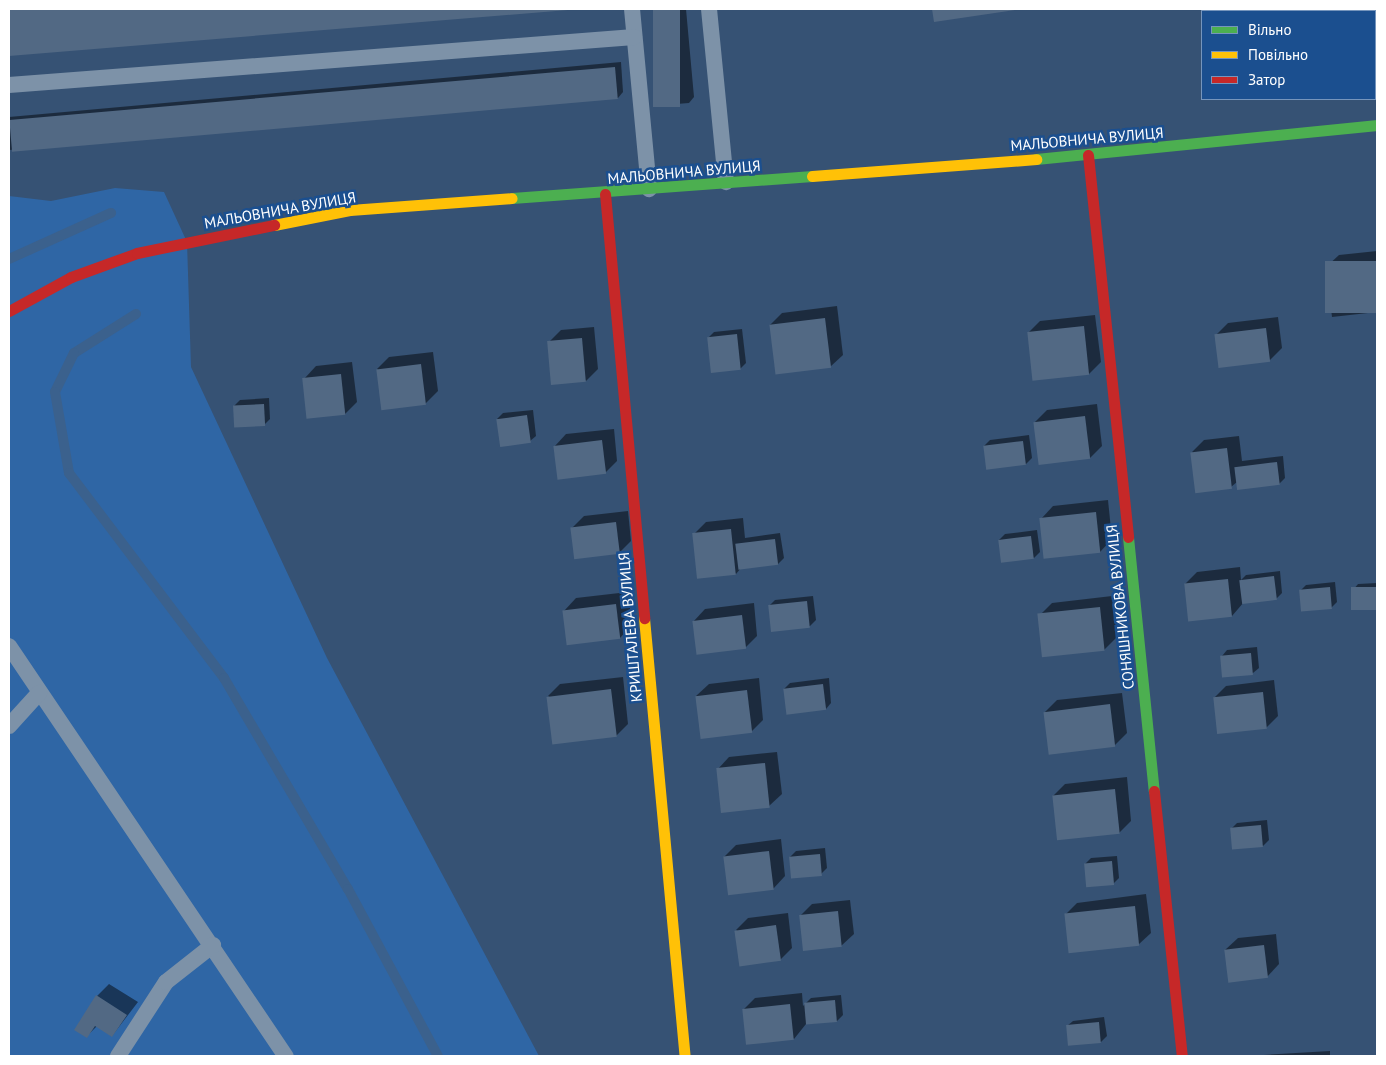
<!DOCTYPE html>
<html>
<head>
<meta charset="utf-8">
<style>
	body { margin:0 }
	#map { position:relative; width:1386px; height:1065px; overflow:hidden; background:#365274; font-family:"PT Sans",sans-serif }
	div>[style] { position:absolute }
	[style*='--x'] { left:calc(var(--x)*1px); top:calc(var(--y)*1px); width:calc(var(--w)*1px); rotate:calc(var(--a)*1deg) }
	.green>* { inset:0; background:#2f66a5 }
	.shadow>* { inset:0; background:#0007 }
	.stream>* { height:10px; margin:-5px; padding:0 5px; transform-origin:5px; border-radius:5px; background:#3b618d }
	.building>* { inset:0; background:#526984; transform-origin:0 0 }
	.lane>* { height:16px; margin:-8px; padding:0 8px; transform-origin:8px; border-radius:8px; background:#7d92a8 }
	.fast>* { height:11px; margin:-5.5px; padding:0 5.5px; transform-origin:5.5px; border-radius:5.5px; background:#4caf50 }
	.slow>* { height:11px; margin:-5.5px; padding:0 5.5px; transform-origin:5.5px; border-radius:5.5px; background:#ffc107 }
	.jam>* { height:11px; margin:-5.5px; padding:0 5.5px; transform-origin:5.5px; border-radius:5.5px; background:#c62828 }
	span { translate:-50% -50%; white-space:nowrap; text-align:center; line-height:1.15; -webkit-text-stroke:5px #1b4f8f; paint-order:stroke }
	.street-label { font-size:15px; color:#fff }
	.frame { position:absolute; inset:0; border:10px solid #fff; pointer-events:none }
	.legend { position:absolute; left:1201px; top:10px; width:175px; height:90px; box-sizing:border-box; background:#1b4f8f; border:1px solid #7695bc; margin:0; padding:6px 9px; list-style:none; font-size:15px; color:#fff }
	.legend li { display:flex; align-items:center; gap:10px; height:25px }
	.legend b { width:25px; border:1px solid #7695bc }
</style>
</head>
<body>
<div id="map">
	<div class="green">
		<i style="clip-path:polygon(115px 188px,164px 192px,187px 242px,191px 367px,327px 658px,539px 1056px,9px 1056px,9px 196px,51px 201px)"></i>
	</div>
	<div class="shadow">
		<i style="clip-path:polygon(9px 9px,569px 9px,9px 54px)"></i>
		<i style="clip-path:polygon(655px 9px,686px 9px,694px 97px,689px 103px,664px 105px)"></i>
		<i style="clip-path:polygon(934px 9px,1014px 9px,935px 21px)"></i>
		<i style="clip-path:polygon(621px 62px,623px 92px,618px 98px,9px 150px,9px 117px)"></i>
		<i style="clip-path:polygon(1377px 251px,1377px 312px,1332px 317px,1326px 267px,1339px 255px)"></i>
		<i style="clip-path:polygon(837px 306px,843px 355px,830px 367px,770px 325px,782px 313px)"></i>
		<i style="clip-path:polygon(1095px 315px,1101px 362px,1089px 374px,1028px 333px,1040px 321px)"></i>
		<i style="clip-path:polygon(1278px 317px,1282px 348px,1269px 361px,1216px 335px,1228px 323px)"></i>
		<i style="clip-path:polygon(594px 327px,598px 369px,586px 381px,548px 343px,561px 330px)"></i>
		<i style="clip-path:polygon(742px 329px,746px 363px,740px 369px,708px 338px,714px 332px)"></i>
		<i style="clip-path:polygon(433px 352px,438px 391px,425px 404px,377px 369px,389px 357px)"></i>
		<i style="clip-path:polygon(352px 362px,357px 402px,345px 414px,304px 379px,316px 366px)"></i>
		<i style="clip-path:polygon(269px 398px,270px 419px,264px 425px,234px 406px,240px 400px)"></i>
		<i style="clip-path:polygon(1097px 404px,1102px 446px,1090px 458px,1035px 422px,1047px 410px)"></i>
		<i style="clip-path:polygon(533px 410px,536px 436px,530px 441px,497px 419px,503px 413px)"></i>
		<i style="clip-path:polygon(614px 429px,617px 461px,605px 473px,554px 447px,566px 434px)"></i>
		<i style="clip-path:polygon(1029px 435px,1032px 458px,1026px 464px,987px 468px,984px 446px,990px 440px)"></i>
		<i style="clip-path:polygon(1239px 436px,1242px 461px,1283px 456px,1285px 478px,1279px 484px,1237px 482px,1231px 487px,1192px 452px,1204px 440px)"></i>
		<i style="clip-path:polygon(1108px 500px,1112px 539px,1100px 552px,1041px 519px,1053px 506px)"></i>
		<i style="clip-path:polygon(628px 511px,631px 541px,619px 553px,572px 528px,584px 516px)"></i>
		<i style="clip-path:polygon(743px 518px,745px 538px,780px 533px,784px 558px,778px 564px,741px 568px,736px 574px,694px 534px,706px 522px)"></i>
		<i style="clip-path:polygon(1037px 530px,1040px 552px,1034px 558px,999px 540px,1005px 534px)"></i>
		<i style="clip-path:polygon(1240px 567px,1241px 580px,1246px 575px,1280px 571px,1282px 593px,1276px 599px,1244px 602px,1232px 616px,1185px 584px,1197px 572px)"></i>
		<i style="clip-path:polygon(1335px 582px,1337px 602px,1331px 608px,1300px 591px,1306px 585px)"></i>
		<i style="clip-path:polygon(1377px 583px,1377px 608px,1355px 610px,1353px 590px,1358px 584px)"></i>
		<i style="clip-path:polygon(628px 592px,632px 625px,620px 638px,564px 611px,576px 598px)"></i>
		<i style="clip-path:polygon(813px 596px,816px 620px,810px 626px,772px 631px,769px 606px,775px 600px)"></i>
		<i style="clip-path:polygon(1112px 596px,1117px 637px,1104px 650px,1040px 615px,1052px 603px)"></i>
		<i style="clip-path:polygon(754px 603px,757px 636px,745px 648px,693px 622px,705px 609px)"></i>
		<i style="clip-path:polygon(1257px 647px,1259px 668px,1253px 673px,1222px 656px,1227px 650px)"></i>
		<i style="clip-path:polygon(623px 677px,628px 724px,616px 736px,548px 696px,560px 684px)"></i>
		<i style="clip-path:polygon(759px 678px,763px 720px,751px 732px,696px 696px,709px 684px)"></i>
		<i style="clip-path:polygon(829px 678px,831px 703px,826px 709px,784px 689px,790px 683px)"></i>
		<i style="clip-path:polygon(1274px 680px,1278px 716px,1266px 728px,1214px 698px,1226px 686px)"></i>
		<i style="clip-path:polygon(1122px 693px,1127px 733px,1114px 746px,1045px 712px,1057px 700px)"></i>
		<i style="clip-path:polygon(777px 752px,782px 794px,769px 806px,717px 770px,729px 757px)"></i>
		<i style="clip-path:polygon(1127px 777px,1131px 821px,1119px 833px,1053px 796px,1065px 784px)"></i>
		<i style="clip-path:polygon(1267px 820px,1269px 840px,1263px 846px,1231px 829px,1237px 823px)"></i>
		<i style="clip-path:polygon(781px 839px,785px 876px,773px 889px,724px 857px,736px 845px)"></i>
		<i style="clip-path:polygon(825px 848px,827px 868px,821px 874px,790px 857px,796px 851px)"></i>
		<i style="clip-path:polygon(1117px 856px,1119px 878px,1113px 884px,1085px 864px,1091px 858px)"></i>
		<i style="clip-path:polygon(1146px 894px,1151px 933px,1138px 945px,1065px 915px,1077px 903px)"></i>
		<i style="clip-path:polygon(850px 900px,854px 934px,841px 946px,800px 916px,812px 904px)"></i>
		<i style="clip-path:polygon(788px 913px,792px 948px,780px 960px,736px 930px,748px 918px)"></i>
		<i style="clip-path:polygon(1276px 934px,1279px 964px,1267px 977px,1225px 950px,1238px 938px)"></i>
		<i style="clip-path:polygon(109px 984px,138px 1002px,112px 1036px,97px 1026px,87px 1036px,97px 996px)"></i>
		<i style="clip-path:polygon(802px 993px,803px 1006px,811px 998px,841px 995px,843px 1015px,837px 1021px,806px 1024px,794px 1039px,743px 1010px,755px 998px)"></i>
		<i style="clip-path:polygon(1104px 1017px,1107px 1036px,1101px 1042px,1067px 1026px,1073px 1021px)"></i>
		<i style="clip-path:polygon(1330px 1051px,1330px 1056px,1246px 1056px,1247px 1056px)"></i>
	</div>
	<div class="stream">
		<i style="--x:9;--y:259;--w:112;--a:-24.3"></i>
		<i style="--x:136;--y:314;--w:73;--a:147.8"></i>
		<i style="--x:74;--y:353;--w:43;--a:116"></i>
		<i style="--x:55;--y:392;--w:82;--a:80.2"></i>
		<i style="--x:69;--y:473;--w:257;--a:52.9"></i>
		<i style="--x:224;--y:678;--w:245;--a:59.6"></i>
		<i style="--x:348;--y:889;--w:190;--a:61.7"></i>
	</div>
	<div class="building">
		<i style="clip-path:polygon(9px 9px,568px 9px,568px 10px,9px 56px)"></i>
		<i style="left:653px;top:9px;width:27px;height:98px"></i>
		<i style="clip-path:polygon(932px 9px,1015px 9px,1015px 10px,934px 22px)"></i>
		<i style="left:615px;top:67px;width:32px;height:608px;rotate:85deg"></i>
		<i style="left:1377px;top:261px;width:52px;height:52px;rotate:90deg"></i>
		<i style="left:825px;top:318px;width:50px;height:56px;rotate:83deg"></i>
		<i style="left:1084px;top:326px;width:49px;height:57px;rotate:84deg"></i>
		<i style="left:1266px;top:328px;width:34px;height:52px;rotate:83deg"></i>
		<i style="left:737px;top:334px;width:36px;height:30px;rotate:84deg"></i>
		<i style="left:582px;top:338px;width:44px;height:35px;rotate:85deg"></i>
		<i style="left:421px;top:364px;width:41px;height:45px;rotate:83deg"></i>
		<i style="left:341px;top:374px;width:41px;height:39px;rotate:84deg"></i>
		<i style="left:264px;top:404px;width:22px;height:31px;rotate:87deg"></i>
		<i style="left:527px;top:415px;width:28px;height:31px;rotate:82deg"></i>
		<i style="left:1085px;top:416px;width:43px;height:52px;rotate:83deg"></i>
		<i style="left:602px;top:440px;width:34px;height:49px;rotate:83deg"></i>
		<i style="left:1023px;top:441px;width:24px;height:40px;rotate:83deg"></i>
		<i style="left:1227px;top:448px;width:41px;height:37px;rotate:83deg"></i>
		<i style="left:1277px;top:462px;width:23px;height:43px;rotate:83deg"></i>
		<i style="left:1096px;top:512px;width:41px;height:57px;rotate:84deg"></i>
		<i style="left:616px;top:522px;width:32px;height:46px;rotate:83deg"></i>
		<i style="left:731px;top:529px;width:46px;height:39px;rotate:84deg"></i>
		<i style="left:1031px;top:536px;width:23px;height:33px;rotate:83deg"></i>
		<i style="left:775px;top:539px;width:26px;height:40px;rotate:83deg"></i>
		<i style="left:1274px;top:576px;width:24px;height:35px;rotate:83deg"></i>
		<i style="left:1228px;top:579px;width:38px;height:44px;rotate:84deg"></i>
		<i style="left:1330px;top:587px;width:22px;height:31px;rotate:85deg"></i>
		<i style="left:1377px;top:587px;width:23px;height:26px;rotate:90deg"></i>
		<i style="left:807px;top:601px;width:27px;height:39px;rotate:84deg"></i>
		<i style="left:616px;top:604px;width:35px;height:54px;rotate:83deg"></i>
		<i style="left:1100px;top:607px;width:44px;height:63px;rotate:84deg"></i>
		<i style="left:742px;top:615px;width:34px;height:50px;rotate:83deg"></i>
		<i style="left:1251px;top:653px;width:22px;height:31px;rotate:85deg"></i>
		<i style="left:823px;top:684px;width:26px;height:40px;rotate:83deg"></i>
		<i style="left:611px;top:689px;width:48px;height:65px;rotate:83deg"></i>
		<i style="left:747px;top:690px;width:43px;height:52px;rotate:83deg"></i>
		<i style="left:1263px;top:692px;width:37px;height:50px;rotate:84deg"></i>
		<i style="left:1110px;top:704px;width:43px;height:67px;rotate:83deg"></i>
		<i style="left:765px;top:763px;width:45px;height:49px;rotate:84deg"></i>
		<i style="left:1115px;top:789px;width:45px;height:63px;rotate:84deg"></i>
		<i style="left:1261px;top:825px;width:22px;height:31px;rotate:85deg"></i>
		<i style="left:769px;top:851px;width:39px;height:46px;rotate:83deg"></i>
		<i style="left:820px;top:854px;width:22px;height:31px;rotate:85deg"></i>
		<i style="left:1112px;top:861px;width:24px;height:28px;rotate:85deg"></i>
		<i style="left:1135px;top:906px;width:40px;height:71px;rotate:84deg"></i>
		<i style="left:838px;top:911px;width:36px;height:39px;rotate:84deg"></i>
		<i style="left:776px;top:925px;width:36px;height:42px;rotate:82deg"></i>
		<i style="left:1264px;top:945px;width:33px;height:40px;rotate:83deg"></i>
		<i style="clip-path:polygon(96px 995px,127px 1015px,112px 1037px,95px 1026px,87px 1038px,74px 1030px)"></i>
		<i style="left:835px;top:1000px;width:22px;height:31px;rotate:85deg"></i>
		<i style="left:790px;top:1004px;width:36px;height:48px;rotate:84deg"></i>
		<i style="left:1099px;top:1022px;width:21px;height:33px;rotate:85deg"></i>
	</div>
	<div class="lane">
		<i style="--x:632;--y:9;--w:181;--a:84.6"></i>
		<i style="--x:709;--y:9;--w:174;--a:84.4"></i>
		<i style="--x:9;--y:85;--w:627;--a:-4.39"></i>
		<i style="--x:9;--y:646;--w:495;--a:56"></i>
		<i style="--x:9;--y:726;--w:45;--a:-47.7"></i>
		<i style="--x:118;--y:1056;--w:88;--a:-57"></i>
		<i style="--x:166;--y:982;--w:60;--a:-38.2"></i>
	</div>
	<div class="fast">
		<i style="--x:1036;--y:159;--w:343;--a:-5.7"></i>
		<i style="--x:512;--y:198;--w:301;--a:-4.2"></i>
		<i style="--x:1128;--y:537;--w:255;--a:84.2"></i>
	</div>
	<div class="slow">
		<i style="--x:812;--y:176;--w:225;--a:-4.3"></i>
		<i style="--x:274;--y:225;--w:77;--a:-11.2"></i>
		<i style="--x:350;--y:210;--w:162;--a:-4.2"></i>
		<i style="--x:644;--y:618;--w:440;--a:84.7"></i>
	</div>
	<div class="jam">
		<i style="--x:1088;--y:155;--w:384;--a:84"></i>
		<i style="--x:605;--y:194;--w:426;--a:84.7"></i>
		<i style="--x:9;--y:311;--w:71;--a:-28.7"></i>
		<i style="--x:71;--y:277;--w:70;--a:-20"></i>
		<i style="--x:137;--y:253;--w:140;--a:-11.6"></i>
		<i style="--x:1154;--y:791;--w:266;--a:84"></i>
	</div>
	<div class="street-label">
		<span style="left:1087px;top:139px;rotate:-5deg">МАЛЬОВНИЧА ВУЛИЦЯ</span>
		<span style="left:684px;top:172px;rotate:-5deg">МАЛЬОВНИЧА ВУЛИЦЯ</span>
		<span style="left:280px;top:210px;rotate:-10deg">МАЛЬОВНИЧА ВУЛИЦЯ</span>
		<span style="left:1120px;top:607px;rotate:-96deg">СОНЯШНИКОВА ВУЛИЦЯ</span>
		<span style="left:630px;top:627px;rotate:-95deg">КРИШТАЛЕВА ВУЛИЦЯ</span>
	</div>
	<div class="frame"></div>
	<ul class="legend">
	<li><b style="height:6px;background:#4caf50"></b>Вільно</li>
	<li><b style="height:6px;background:#ffc107"></b>Повільно</li>
	<li><b style="height:6px;background:#c62828"></b>Затор</li>
	</ul>
</div>
</body>
</html>
